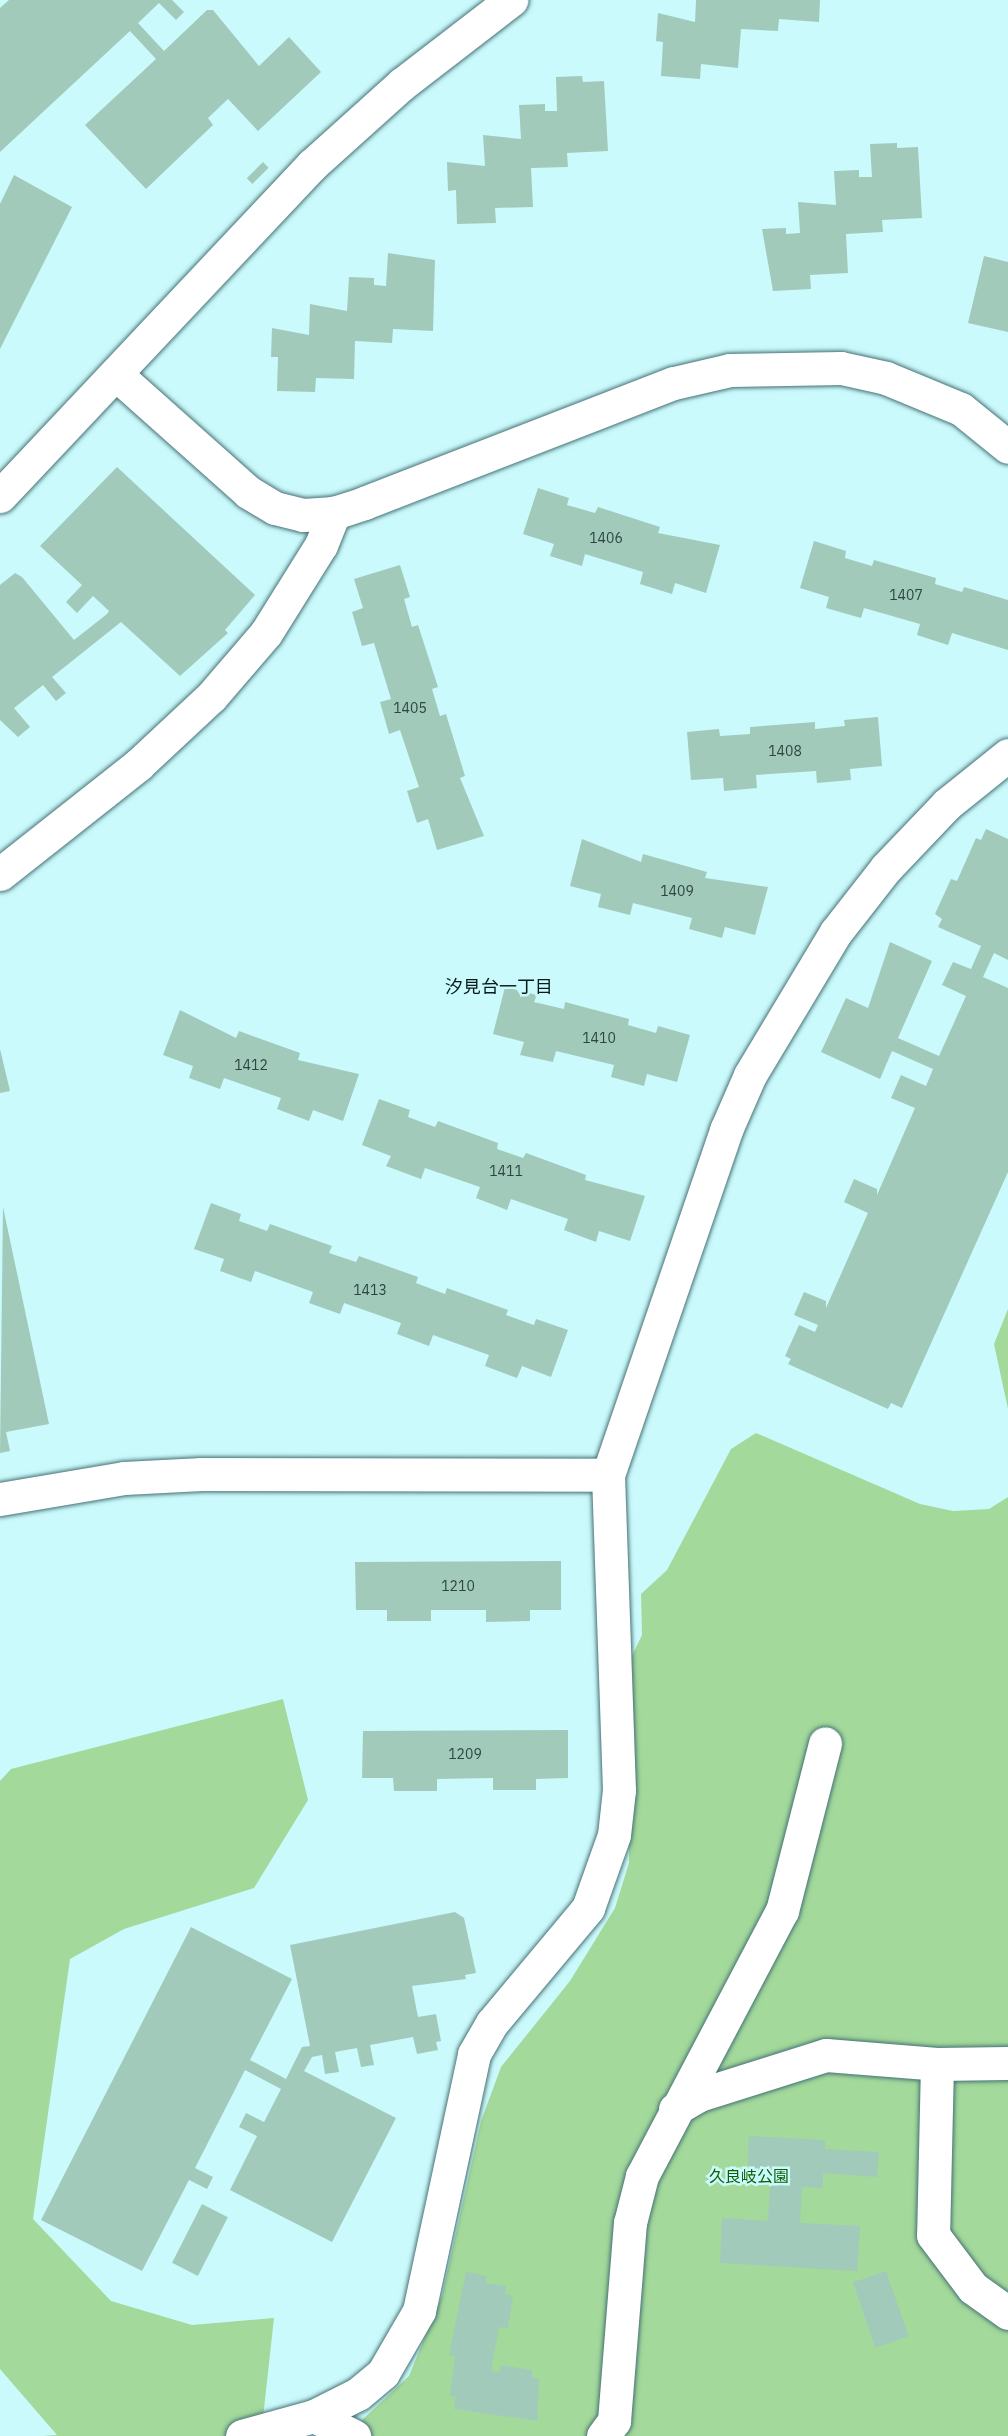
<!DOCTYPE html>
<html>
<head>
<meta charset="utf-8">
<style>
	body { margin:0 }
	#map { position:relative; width:1008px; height:2436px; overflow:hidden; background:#cbfafd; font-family:"IBM Plex Sans","Noto Sans JP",sans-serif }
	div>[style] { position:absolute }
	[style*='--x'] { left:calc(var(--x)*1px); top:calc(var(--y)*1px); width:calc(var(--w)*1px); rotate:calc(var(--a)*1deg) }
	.green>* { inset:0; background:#a3d99b }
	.building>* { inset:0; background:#a1cabb; transform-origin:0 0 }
	.roads { filter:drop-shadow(0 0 2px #467275) drop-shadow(0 0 2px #467275) }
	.minor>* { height:33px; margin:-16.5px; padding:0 16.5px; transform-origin:16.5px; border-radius:16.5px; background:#fff }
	span { translate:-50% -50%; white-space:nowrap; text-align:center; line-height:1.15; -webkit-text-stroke:5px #cbfafd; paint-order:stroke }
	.number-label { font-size:14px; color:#2e4643 }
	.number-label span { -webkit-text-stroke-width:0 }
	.park-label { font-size:16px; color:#0f5e01 }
	.neighbourhood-label { font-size:18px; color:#081a1b }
</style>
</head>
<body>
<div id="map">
	<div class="green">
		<i style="clip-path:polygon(1008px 1309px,1008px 1409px,994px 1344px)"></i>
		<i style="clip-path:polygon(756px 1433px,920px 1504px,953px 1511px,989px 1509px,1008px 1497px,1008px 2436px,345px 2436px,409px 2376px,442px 2296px,481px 2121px,501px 2067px,570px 1981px,615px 1908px,629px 1863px,630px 1660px,642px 1635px,641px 1594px,667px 1570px,731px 1449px)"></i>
		<i style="clip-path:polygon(283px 1699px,308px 1800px,254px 1888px,124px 1929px,70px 1959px,33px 2219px,111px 2301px,192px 2325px,274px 2318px,261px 2436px,43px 2436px,57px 2435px,0 2369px,0 1781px,11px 1769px)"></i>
	</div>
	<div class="building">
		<i style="clip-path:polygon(9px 0,172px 0,184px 12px,176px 20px,159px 3px,138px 23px,164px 51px,207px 10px,213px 10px,259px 66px,289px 37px,321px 72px,258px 131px,228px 99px,208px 118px,213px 125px,146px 189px,85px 125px,156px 59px,130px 31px,0 152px,0 8px)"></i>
		<i style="clip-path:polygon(696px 0,820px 0,819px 22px,779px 19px,778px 31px,741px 29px,738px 68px,701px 64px,700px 79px,661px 76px,663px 42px,656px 41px,658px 13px,695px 22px)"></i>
		<i style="clip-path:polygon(582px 76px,583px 82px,604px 81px,608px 151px,567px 153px,568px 167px,531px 168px,533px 207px,495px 208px,496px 223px,457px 224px,456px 190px,448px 191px,447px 162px,485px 166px,483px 135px,521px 139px,519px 105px,545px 104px,545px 111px,557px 111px,556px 77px)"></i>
		<i style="clip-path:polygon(897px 143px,897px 148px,918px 147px,922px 218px,882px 220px,883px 232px,846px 234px,848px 273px,810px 275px,811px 289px,773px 291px,762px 229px,786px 228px,786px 234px,800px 233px,798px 202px,836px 205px,834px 171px,859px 170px,859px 177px,872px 177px,870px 144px)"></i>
		<i style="left:263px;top:162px;width:8px;height:23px;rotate:45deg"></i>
		<i style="clip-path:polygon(14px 175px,72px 207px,0 349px,0 204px)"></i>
		<i style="clip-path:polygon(388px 253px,435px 260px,433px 331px,393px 329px,392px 343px,355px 341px,354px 379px,316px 378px,315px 392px,277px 391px,278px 357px,271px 357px,272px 328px,309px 335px,310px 304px,347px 311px,349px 277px,374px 278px,374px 285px,386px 286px)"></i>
		<i style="clip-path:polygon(984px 256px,1008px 262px,1008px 332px,968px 323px)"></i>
		<i style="clip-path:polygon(117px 467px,255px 595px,225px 630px,228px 633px,180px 676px,121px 622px,52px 677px,66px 693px,56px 701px,43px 685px,14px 708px,30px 727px,18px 737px,0 720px,0 585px,15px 573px,22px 577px,74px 640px,107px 614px,109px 611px,93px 596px,77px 613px,66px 602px,82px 585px,40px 546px)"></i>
		<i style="clip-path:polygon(538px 488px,569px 498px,567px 505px,595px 513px,598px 507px,660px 527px,658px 533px,720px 545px,706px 593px,675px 583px,672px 594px,640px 584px,643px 572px,585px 554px,582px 566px,550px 556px,554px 544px,523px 534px)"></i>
		<i style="clip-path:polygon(814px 541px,846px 551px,845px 558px,872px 566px,874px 560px,936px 578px,935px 584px,962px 592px,964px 587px,1008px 600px,1008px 650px,952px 633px,948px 645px,917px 635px,920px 624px,864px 608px,861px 618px,826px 608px,829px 597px,800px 588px)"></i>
		<i style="clip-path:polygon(400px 565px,410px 597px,404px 599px,412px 627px,418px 625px,438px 687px,432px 689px,440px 716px,446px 714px,465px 776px,460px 778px,484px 836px,437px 850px,428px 819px,417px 823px,407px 791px,419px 787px,400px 730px,389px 734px,380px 702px,391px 699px,374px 643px,362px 646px,352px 612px,363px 608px,354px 579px)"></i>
		<i style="clip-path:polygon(878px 717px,882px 766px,850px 769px,851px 780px,817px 783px,816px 771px,756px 775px,757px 788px,724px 791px,723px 778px,691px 780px,687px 732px,719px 729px,720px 736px,750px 734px,750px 727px,815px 722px,815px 729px,845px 726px,844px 720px)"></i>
		<i style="clip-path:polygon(986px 829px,1008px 839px,1008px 960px,994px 953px,983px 977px,1008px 988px,1008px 1172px,902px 1408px,891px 1403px,888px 1409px,788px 1364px,791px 1359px,785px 1356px,799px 1325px,815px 1332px,818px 1325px,794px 1315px,804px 1292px,826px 1301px,826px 1308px,868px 1213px,844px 1202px,854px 1179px,877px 1189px,877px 1195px,915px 1108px,891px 1098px,901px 1075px,926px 1086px,933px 1069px,892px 1051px,880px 1079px,821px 1052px,846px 998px,868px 1008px,890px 942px,932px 961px,898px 1038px,939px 1056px,966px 996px,942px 985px,953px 962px,971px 969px,981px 946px,938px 927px,942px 919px,935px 914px,951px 879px,957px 881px,976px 838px,981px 840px)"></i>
		<i style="clip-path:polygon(582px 839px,641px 862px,643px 854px,707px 872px,705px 878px,768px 887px,755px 935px,725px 927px,722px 938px,689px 929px,692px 918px,633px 903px,630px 915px,598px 907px,601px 894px,570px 886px)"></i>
		<i style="clip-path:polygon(505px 987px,537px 995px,534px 1002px,564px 1009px,565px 1002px,629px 1019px,628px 1025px,656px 1033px,658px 1026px,690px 1035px,677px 1082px,647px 1074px,644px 1086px,611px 1077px,614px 1065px,556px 1051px,553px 1062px,520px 1055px,524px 1042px,493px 1034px)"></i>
		<i style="clip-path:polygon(180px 1010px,236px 1038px,239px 1031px,300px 1053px,298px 1060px,359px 1074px,343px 1121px,313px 1110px,309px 1121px,277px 1109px,281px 1098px,224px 1078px,220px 1089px,189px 1078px,193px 1066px,163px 1055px)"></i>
		<i style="clip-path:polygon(0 1049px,10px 1091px,0 1093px)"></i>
		<i style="clip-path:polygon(379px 1099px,410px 1110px,408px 1117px,435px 1127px,438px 1121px,498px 1143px,497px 1149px,523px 1158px,526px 1153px,586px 1175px,585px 1180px,645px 1196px,630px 1241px,599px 1231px,596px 1242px,564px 1230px,568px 1219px,511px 1199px,507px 1210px,476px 1198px,480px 1187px,425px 1168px,421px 1179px,386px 1166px,391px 1156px,362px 1145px)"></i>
		<i style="clip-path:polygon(211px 1203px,241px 1214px,239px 1221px,267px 1231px,270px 1224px,332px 1246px,329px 1253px,356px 1262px,359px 1256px,418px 1277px,416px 1283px,445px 1294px,447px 1288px,508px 1310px,506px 1315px,534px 1325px,536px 1319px,568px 1330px,551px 1377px,522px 1366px,517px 1378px,485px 1366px,489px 1355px,433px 1335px,429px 1346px,397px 1334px,401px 1323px,344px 1303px,340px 1314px,309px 1303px,313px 1292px,255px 1271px,251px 1282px,220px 1271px,224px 1259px,194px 1249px)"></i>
		<i style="clip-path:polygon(3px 1207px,49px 1424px,6px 1432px,10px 1451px,0 1453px)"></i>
		<i style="clip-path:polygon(561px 1561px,561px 1610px,530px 1610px,530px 1621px,486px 1622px,486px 1610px,431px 1610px,431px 1621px,387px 1621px,387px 1610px,356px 1610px,355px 1562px)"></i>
		<i style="clip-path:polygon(568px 1730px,568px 1778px,536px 1779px,536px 1790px,493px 1790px,493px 1778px,437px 1779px,437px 1791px,394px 1791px,393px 1778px,362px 1778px,363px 1731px)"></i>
		<i style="clip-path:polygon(455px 1912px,464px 1918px,476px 1973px,465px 1975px,466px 1979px,412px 1986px,418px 2017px,436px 2014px,441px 2041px,436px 2042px,438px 2050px,417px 2054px,413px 2037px,370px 2045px,374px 2065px,361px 2067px,357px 2048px,335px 2052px,339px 2072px,325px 2074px,322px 2055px,312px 2057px,304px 2071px,396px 2118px,332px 2242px,230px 2190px,257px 2136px,239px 2127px,246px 2113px,264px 2122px,281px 2089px,245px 2070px,195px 2168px,213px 2177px,207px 2189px,189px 2180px,142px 2271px,41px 2220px,191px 1927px,292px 1979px,250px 2060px,286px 2079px,302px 2047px,310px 2046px,290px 1945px)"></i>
		<i style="clip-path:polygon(749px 2136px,825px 2140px,825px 2149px,879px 2152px,877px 2177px,823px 2173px,823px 2188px,802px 2187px,800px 2223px,860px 2226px,857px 2271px,720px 2263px,722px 2218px,768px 2221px,770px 2185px,747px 2184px)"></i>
		<i style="left:202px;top:2204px;width:29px;height:66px;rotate:27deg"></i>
		<i style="left:886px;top:2271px;width:69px;height:35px;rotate:71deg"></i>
		<i style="clip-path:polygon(466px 2272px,487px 2276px,486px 2283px,506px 2286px,505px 2294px,513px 2296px,508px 2328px,499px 2327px,491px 2371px,500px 2372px,501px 2365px,532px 2370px,532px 2377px,539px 2379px,537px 2421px,454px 2409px,456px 2397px,450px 2396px,455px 2356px,449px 2355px)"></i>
	</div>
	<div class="roads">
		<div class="minor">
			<i style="--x:118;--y:376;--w:174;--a:41.7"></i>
			<i style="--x:248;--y:492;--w:31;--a:31"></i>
			<i style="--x:275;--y:508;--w:29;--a:14"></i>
			<i style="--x:303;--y:515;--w:31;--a:-4"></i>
			<i style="--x:334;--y:513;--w:32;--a:-18"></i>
			<i style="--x:364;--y:503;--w:332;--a:-21.2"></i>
			<i style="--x:674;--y:383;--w:57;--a:-13.1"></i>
			<i style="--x:730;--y:370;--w:111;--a:-1"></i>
			<i style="--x:841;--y:368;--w:46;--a:12.5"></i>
			<i style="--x:886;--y:378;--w:81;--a:22.5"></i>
			<i style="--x:961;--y:409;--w:60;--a:39"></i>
			<i style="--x:0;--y:496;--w:455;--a:-46.7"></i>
			<i style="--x:312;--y:165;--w:121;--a:-42"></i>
			<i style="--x:402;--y:84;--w:138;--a:-37.6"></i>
			<i style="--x:0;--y:874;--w:176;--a:-38.3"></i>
			<i style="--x:138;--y:765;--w:100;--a:-43"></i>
			<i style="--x:211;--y:697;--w:84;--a:-49.3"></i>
			<i style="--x:266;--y:633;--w:104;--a:-58"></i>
			<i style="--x:321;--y:545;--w:35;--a:-68"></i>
			<i style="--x:0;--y:1499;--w:126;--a:-9.6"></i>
			<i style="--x:124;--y:1478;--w:78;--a:-2.9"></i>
			<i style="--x:202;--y:1474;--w:406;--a:0.1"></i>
			<i style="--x:937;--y:2064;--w:171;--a:91.3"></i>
			<i style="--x:933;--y:2235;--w:66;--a:53"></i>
			<i style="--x:973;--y:2288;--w:43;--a:35.5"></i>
			<i style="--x:675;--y:2109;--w:28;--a:-30"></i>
			<i style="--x:699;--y:2095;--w:133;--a:-17.5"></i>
			<i style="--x:826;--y:2055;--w:111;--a:4.6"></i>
			<i style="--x:937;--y:2064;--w:71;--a:-0.8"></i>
			<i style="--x:314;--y:2416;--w:45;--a:26.6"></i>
			<i style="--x:242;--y:2436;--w:75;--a:-15.5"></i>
			<i style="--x:314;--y:2416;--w:49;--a:-26.6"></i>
			<i style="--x:358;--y:2394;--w:33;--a:-40"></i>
			<i style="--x:383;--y:2373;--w:72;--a:-59.9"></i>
			<i style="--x:419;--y:2311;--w:263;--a:-77.9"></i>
			<i style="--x:474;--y:2054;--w:36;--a:-60"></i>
			<i style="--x:492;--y:2023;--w:150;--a:-50.1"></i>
			<i style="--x:588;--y:1908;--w:77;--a:-70.4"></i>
			<i style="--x:614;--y:1835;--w:45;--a:-83.7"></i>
			<i style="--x:619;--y:1790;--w:315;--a:-92"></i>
			<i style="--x:608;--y:1475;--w:365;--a:-71.1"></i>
			<i style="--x:726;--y:1130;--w:60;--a:-66.4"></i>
			<i style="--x:750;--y:1075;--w:167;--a:-59"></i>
			<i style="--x:836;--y:932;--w:81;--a:-52"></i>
			<i style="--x:886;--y:868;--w:88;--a:-46.4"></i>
			<i style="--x:947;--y:804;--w:78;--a:-38.8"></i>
			<i style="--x:603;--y:2436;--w:19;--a:-54"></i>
			<i style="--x:614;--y:2421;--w:199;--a:-85.4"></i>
			<i style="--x:630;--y:2223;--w:49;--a:-75.7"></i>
			<i style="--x:642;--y:2176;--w:300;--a:-62.2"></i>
			<i style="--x:782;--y:1911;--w:173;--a:-75.6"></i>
		</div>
	</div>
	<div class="number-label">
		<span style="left:606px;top:538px">1406</span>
		<span style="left:906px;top:595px">1407</span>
		<span style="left:410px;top:708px">1405</span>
		<span style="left:785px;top:751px">1408</span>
		<span style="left:677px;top:891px">1409</span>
		<span style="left:599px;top:1038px">1410</span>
		<span style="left:251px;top:1065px">1412</span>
		<span style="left:506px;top:1171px">1411</span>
		<span style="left:370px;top:1290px">1413</span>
		<span style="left:458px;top:1586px">1210</span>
		<span style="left:465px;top:1754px">1209</span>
	</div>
	<div class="park-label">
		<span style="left:749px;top:2176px">久良岐公園</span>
	</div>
	<div class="neighbourhood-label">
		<span style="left:499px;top:987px">汐見台一丁目</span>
	</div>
</div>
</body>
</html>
